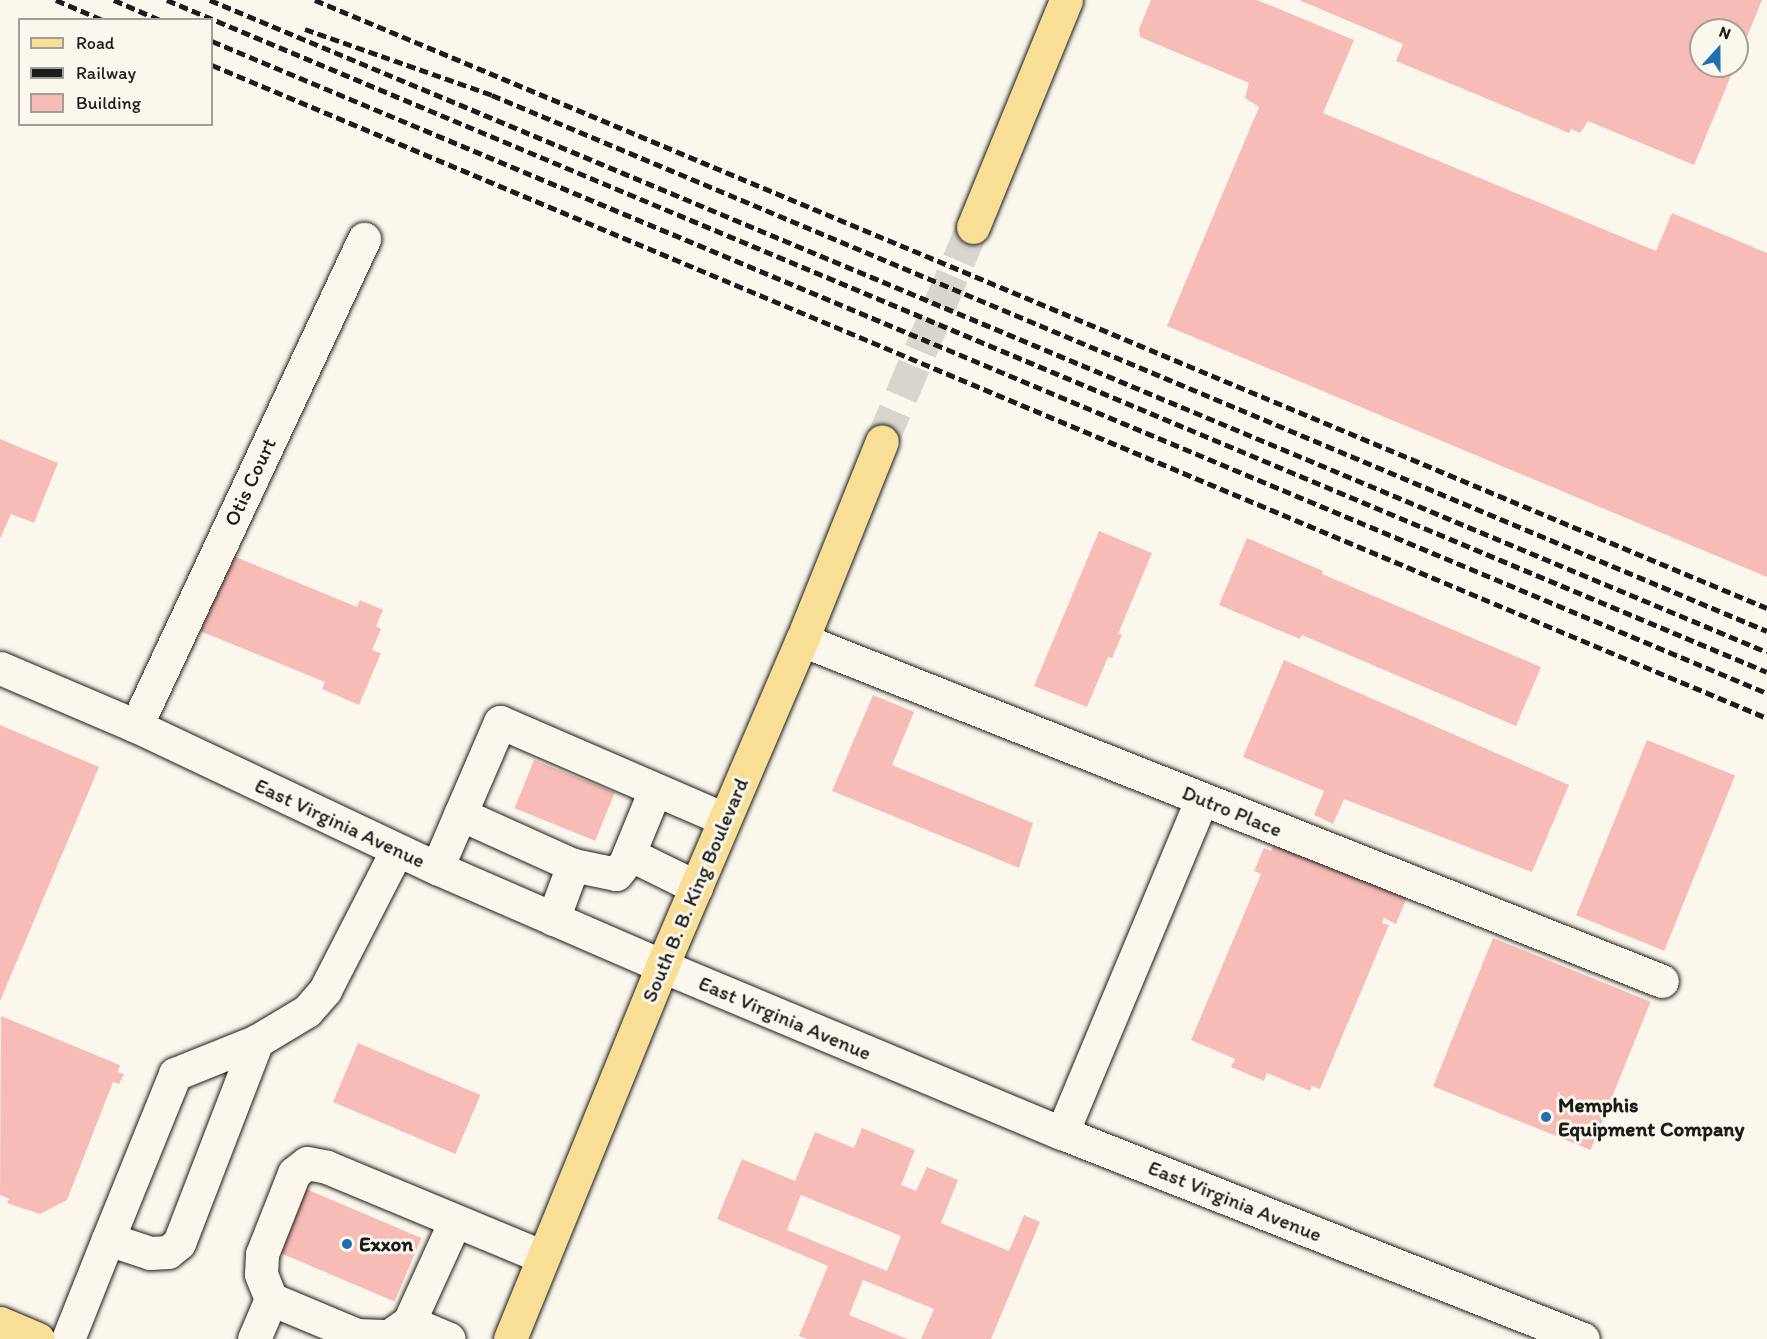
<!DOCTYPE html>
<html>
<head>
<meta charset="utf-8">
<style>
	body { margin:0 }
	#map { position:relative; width:1767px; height:1339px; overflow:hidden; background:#fbf7ec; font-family:Itim,sans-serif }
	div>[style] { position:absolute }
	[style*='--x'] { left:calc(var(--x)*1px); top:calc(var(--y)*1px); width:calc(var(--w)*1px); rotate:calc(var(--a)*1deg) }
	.building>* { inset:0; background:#f8bcb6; transform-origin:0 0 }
	.major-tunnel>* { height:33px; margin-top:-16.5px; transform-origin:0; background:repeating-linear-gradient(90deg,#dad6cd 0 33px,transparent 0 49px) }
	.roads { filter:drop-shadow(0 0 2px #1c1c1c) drop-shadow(0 0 2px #1c1c1c) }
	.minor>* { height:33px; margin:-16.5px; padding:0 16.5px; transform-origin:16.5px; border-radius:16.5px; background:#fbf7ec }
	.major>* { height:33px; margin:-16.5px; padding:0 16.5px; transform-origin:16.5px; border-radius:16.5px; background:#f9df96 }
	.rail>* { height:4.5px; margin-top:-2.25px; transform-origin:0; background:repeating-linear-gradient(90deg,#1c1c1c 0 9px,transparent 0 13.5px) }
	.dots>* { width:16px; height:16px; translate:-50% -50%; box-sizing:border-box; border:3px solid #fbf7ec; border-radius:50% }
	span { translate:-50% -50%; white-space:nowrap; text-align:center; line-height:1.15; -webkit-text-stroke:6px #fbf7ec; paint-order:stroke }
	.street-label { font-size:21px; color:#1c1c1c }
	.poi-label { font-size:21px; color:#1c1c1c; font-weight:700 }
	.left { translate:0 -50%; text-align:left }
	.legend { position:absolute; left:18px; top:18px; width:195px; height:108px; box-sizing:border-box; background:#fbf7ec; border:2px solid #a29f99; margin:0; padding:8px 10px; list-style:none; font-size:18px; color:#1c1c1c }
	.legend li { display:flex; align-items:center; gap:12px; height:30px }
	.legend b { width:30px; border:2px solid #a29f99 }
	.north { position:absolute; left:1689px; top:18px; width:60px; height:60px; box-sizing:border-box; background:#fbf7ec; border:2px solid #a29f99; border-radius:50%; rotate:21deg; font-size:16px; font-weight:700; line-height:24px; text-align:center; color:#1c1c1c }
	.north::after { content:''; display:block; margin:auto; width:21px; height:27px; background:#1f6fb2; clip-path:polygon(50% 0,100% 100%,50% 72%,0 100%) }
</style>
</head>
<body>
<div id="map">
	<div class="building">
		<i style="clip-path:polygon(1151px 0,1257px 0,1354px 40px,1323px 113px,1656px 251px,1672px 213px,1767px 253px,1767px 577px,1167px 326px,1259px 107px,1245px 98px,1249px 83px,1140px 37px,1139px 29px)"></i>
		<i style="clip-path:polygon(1299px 0,1762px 0,1737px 61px,1737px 30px,1701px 30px,1701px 66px,1735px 66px,1694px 165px,1588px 121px,1580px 133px,1571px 129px,1569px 133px,1396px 61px,1403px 44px)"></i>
		<i style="clip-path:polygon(0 439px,58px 463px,34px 523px,11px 514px,0 539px)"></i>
		<i style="clip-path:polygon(1099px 531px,1152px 553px,1118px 634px,1122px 635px,1112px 658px,1108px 657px,1087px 707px,1034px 686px)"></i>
		<i style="clip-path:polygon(1247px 538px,1323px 571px,1322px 574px,1541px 667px,1516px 726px,1302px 635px,1300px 639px,1219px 605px)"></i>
		<i style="clip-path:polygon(231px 555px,357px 607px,360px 600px,383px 610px,376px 626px,381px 629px,372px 650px,381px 653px,359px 705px,322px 689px,325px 682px,200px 631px)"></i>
		<i style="clip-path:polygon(1284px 660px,1569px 785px,1532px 872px,1344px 799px,1333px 824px,1314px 815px,1324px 791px,1243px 757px)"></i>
		<i style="clip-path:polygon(873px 695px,914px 712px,892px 765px,1033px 823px,1019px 868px,832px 791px)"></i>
		<i style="clip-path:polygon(0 725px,99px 767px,0 1001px)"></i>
		<i style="left:1647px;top:740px;width:95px;height:189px;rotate:22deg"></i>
		<i style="left:534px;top:760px;width:87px;height:52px;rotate:22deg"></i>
		<i style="clip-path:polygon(1275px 842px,1407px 897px,1396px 924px,1384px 918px,1382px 923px,1389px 925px,1320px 1089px,1312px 1086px,1310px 1091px,1267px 1073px,1264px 1081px,1231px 1067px,1235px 1059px,1191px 1040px,1261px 874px,1254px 871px,1264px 848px,1271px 851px)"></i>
		<i style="left:1493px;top:938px;width:170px;height:160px;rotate:22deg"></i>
		<i style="clip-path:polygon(1px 1016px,120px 1065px,118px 1072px,124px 1074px,119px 1084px,113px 1082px,67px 1200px,40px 1214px,7px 1203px,9px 1199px,0 1195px)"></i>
		<i style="left:358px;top:1043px;width:133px;height:64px;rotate:23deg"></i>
		<i style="clip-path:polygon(evenodd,862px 1128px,915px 1150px,901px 1185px,916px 1191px,927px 1167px,958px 1180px,941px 1223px,1009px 1251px,1024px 1215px,1040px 1222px,991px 1339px,921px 1339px,934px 1309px,863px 1280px,849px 1315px,907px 1339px,807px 1339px,799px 1336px,828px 1266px,717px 1219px,742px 1159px,795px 1181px,815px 1132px,854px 1148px,862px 1128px,801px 1195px,901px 1236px,887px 1271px,787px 1230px,801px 1195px)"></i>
		<i style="left:299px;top:1186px;width:133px;height:69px;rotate:23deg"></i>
	</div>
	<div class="major-tunnel">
		<i style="--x:882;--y:441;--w:233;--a:-67"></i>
	</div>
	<div class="roads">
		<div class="minor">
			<i style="--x:802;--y:640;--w:925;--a:21.63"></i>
			<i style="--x:0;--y:668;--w:148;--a:23.1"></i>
			<i style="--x:136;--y:726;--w:333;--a:25.3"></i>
			<i style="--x:437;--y:868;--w:245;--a:23.5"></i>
			<i style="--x:662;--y:966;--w:433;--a:22.7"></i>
			<i style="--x:1062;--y:1133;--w:560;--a:21.57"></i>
			<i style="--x:136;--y:726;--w:538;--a:-64.91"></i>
			<i style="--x:460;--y:814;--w:124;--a:24.3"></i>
			<i style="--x:573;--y:865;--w:44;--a:11.8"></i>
			<i style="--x:616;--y:874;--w:14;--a:-51"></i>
			<i style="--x:625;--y:863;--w:79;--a:-67.7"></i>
			<i style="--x:629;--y:854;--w:75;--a:26.2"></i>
			<i style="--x:437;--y:868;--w:159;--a:-66.7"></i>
			<i style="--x:500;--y:722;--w:244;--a:23.4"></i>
			<i style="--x:553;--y:919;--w:58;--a:-69.7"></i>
			<i style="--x:1062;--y:1133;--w:362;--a:-67.3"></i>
			<i style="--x:108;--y:1239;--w:178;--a:-67.9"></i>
			<i style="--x:175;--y:1074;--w:88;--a:-21.9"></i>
			<i style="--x:271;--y:1299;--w:93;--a:22.7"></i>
			<i style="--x:357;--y:1335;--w:32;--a:2"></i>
			<i style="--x:389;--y:1336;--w:24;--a:-35"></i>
			<i style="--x:409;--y:1322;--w:111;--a:-65.5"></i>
			<i style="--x:409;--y:1322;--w:43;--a:23"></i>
			<i style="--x:68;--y:1339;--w:108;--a:-68.2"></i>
			<i style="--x:108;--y:1239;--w:44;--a:18.4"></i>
			<i style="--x:150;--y:1253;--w:18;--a:-3"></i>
			<i style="--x:168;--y:1252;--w:14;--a:-39"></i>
			<i style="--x:179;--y:1243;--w:217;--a:-68.9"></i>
			<i style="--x:257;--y:1041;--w:58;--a:-31"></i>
			<i style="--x:307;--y:1011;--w:28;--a:-49"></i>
			<i style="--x:325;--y:990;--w:157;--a:-62.8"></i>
			<i style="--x:254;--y:1339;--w:43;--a:-67"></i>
			<i style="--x:271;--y:1299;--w:27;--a:-112"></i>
			<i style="--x:261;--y:1274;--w:20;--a:-87"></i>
			<i style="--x:262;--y:1254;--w:87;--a:-68.4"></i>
			<i style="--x:294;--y:1173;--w:16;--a:-38"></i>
			<i style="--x:307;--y:1163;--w:20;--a:11"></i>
			<i style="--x:327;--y:1167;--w:234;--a:22.6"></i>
		</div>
		<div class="major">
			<i style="--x:973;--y:227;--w:245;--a:-67.7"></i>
			<i style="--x:0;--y:1323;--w:41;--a:22.8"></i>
			<i style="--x:510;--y:1339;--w:403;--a:-67.8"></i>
			<i style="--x:662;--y:966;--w:355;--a:-66.8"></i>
			<i style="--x:802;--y:640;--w:214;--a:-68.1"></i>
		</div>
	</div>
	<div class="rail">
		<i style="--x:56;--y:0;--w:51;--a:23.1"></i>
		<i style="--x:114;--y:0;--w:50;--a:23.5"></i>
		<i style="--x:167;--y:0;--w:1735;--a:22.78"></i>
		<i style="--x:210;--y:0;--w:1688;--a:22.72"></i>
		<i style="--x:315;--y:0;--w:1574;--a:22.72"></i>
		<i style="--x:305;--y:29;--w:198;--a:19.4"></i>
		<i style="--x:492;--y:95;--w:1383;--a:22.8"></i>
		<i style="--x:212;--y:41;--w:1686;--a:22.75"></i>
		<i style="--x:212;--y:65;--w:1687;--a:22.78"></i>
	</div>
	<div class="dots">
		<i style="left:1546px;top:1117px;background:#1f6fb2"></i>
		<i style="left:347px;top:1244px;background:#1f6fb2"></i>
	</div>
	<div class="street-label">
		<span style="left:250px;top:482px;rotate:-65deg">Otis Court</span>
		<span style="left:1232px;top:811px;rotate:22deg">Dutro Place</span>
		<span style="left:340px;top:823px;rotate:25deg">East Virginia Avenue</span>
		<span style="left:695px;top:890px;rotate:-67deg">South B. B. King Boulevard</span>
		<span style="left:785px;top:1018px;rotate:23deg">East Virginia Avenue</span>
		<span style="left:1235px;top:1201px;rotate:22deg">East Virginia Avenue</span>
	</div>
	<div class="poi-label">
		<span class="left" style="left:1558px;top:1117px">Memphis<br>Equipment Company</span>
		<span class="left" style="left:359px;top:1244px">Exxon</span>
	</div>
	<ul class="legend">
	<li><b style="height:8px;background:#f9df96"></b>Road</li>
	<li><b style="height:8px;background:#1c1c1c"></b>Railway</li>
	<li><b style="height:16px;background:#f8bcb6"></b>Building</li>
	</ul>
	<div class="north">N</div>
</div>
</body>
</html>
